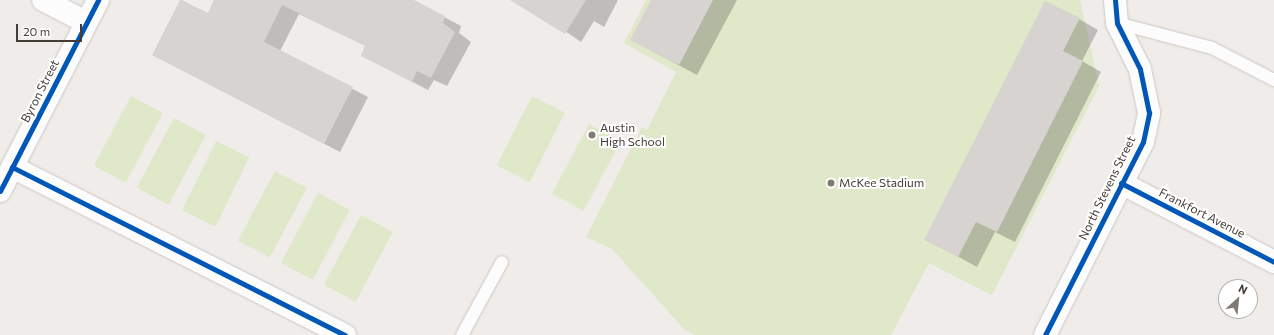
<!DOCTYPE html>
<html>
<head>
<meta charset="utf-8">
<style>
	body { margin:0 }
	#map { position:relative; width:1274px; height:335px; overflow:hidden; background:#efece9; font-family:Commissioner,sans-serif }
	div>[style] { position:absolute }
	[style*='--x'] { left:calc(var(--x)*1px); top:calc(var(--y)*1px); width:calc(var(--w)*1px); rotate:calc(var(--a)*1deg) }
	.green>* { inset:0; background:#e0e8ca; transform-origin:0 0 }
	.shadow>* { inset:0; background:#0003 }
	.building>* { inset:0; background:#d7d3d0 }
	.roads { filter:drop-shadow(0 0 1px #ccc8c5) drop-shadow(0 0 1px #ccc8c5) }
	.lane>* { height:12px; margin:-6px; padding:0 6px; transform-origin:6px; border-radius:6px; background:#fdfcfc }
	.street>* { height:22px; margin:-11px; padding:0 11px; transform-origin:11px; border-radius:11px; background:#fdfcfc }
	.cycleway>* { height:5px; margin:-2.5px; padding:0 2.5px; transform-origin:2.5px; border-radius:2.5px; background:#0057b8 }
	.dots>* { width:11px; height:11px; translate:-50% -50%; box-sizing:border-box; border:2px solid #fff; border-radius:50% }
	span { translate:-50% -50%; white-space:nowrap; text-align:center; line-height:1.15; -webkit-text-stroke:4px #fff; paint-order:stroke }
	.street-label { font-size:12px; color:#443d36 }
	.poi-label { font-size:12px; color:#443d36 }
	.left { translate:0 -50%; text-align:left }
	.north { position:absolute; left:1218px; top:279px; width:40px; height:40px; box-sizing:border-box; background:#fff; border:1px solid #b4b1af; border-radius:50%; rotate:27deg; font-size:11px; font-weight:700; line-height:16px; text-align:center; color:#443d36 }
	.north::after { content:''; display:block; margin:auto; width:14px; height:18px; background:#807a75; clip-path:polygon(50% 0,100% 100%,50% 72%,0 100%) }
	.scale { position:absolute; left:16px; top:24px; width:66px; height:18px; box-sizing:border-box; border:2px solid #443d36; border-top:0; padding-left:5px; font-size:12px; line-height:14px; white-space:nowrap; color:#443d36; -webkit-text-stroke:3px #fff; paint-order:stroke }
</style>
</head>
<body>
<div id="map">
	<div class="green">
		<i style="clip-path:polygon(646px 0,1080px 0,1099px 86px,992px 295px,929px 263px,891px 335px,695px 335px,684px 329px,612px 249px,586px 237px,642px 127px,647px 130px,676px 72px,624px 43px)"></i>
		<i style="left:131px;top:96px;width:36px;height:79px;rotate:28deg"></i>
		<i style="left:532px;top:96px;width:37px;height:78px;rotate:27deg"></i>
		<i style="left:174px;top:118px;width:36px;height:79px;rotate:28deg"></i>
		<i style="left:589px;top:124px;width:36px;height:79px;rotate:28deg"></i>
		<i style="left:216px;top:141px;width:37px;height:77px;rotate:26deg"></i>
		<i style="left:275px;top:171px;width:36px;height:79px;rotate:28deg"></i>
		<i style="left:318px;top:193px;width:36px;height:79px;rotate:28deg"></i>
		<i style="left:361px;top:215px;width:36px;height:79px;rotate:28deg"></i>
	</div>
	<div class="shadow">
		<i style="clip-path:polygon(181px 0,209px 14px,216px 0,412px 0,461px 26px,459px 33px,471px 42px,447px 86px,434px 80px,428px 90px,363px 56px,366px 46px,299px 14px,280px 51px,368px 97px,340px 152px,153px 55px)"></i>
		<i style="clip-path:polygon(520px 0,618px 0,604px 27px,594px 21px,581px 42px)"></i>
		<i style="clip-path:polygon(652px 0,737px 0,697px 75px,650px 50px)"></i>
		<i style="clip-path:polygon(1079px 19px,1098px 30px,1082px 61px,1101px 72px,1015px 242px,995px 232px,977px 267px,926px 239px)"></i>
	</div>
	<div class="building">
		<i style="clip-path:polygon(180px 0,208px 13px,214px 0,414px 0,445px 16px,443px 23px,455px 32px,431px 78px,417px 71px,412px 82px,361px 56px,365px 46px,282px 5px,264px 42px,353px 87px,324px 144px,152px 55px)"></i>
		<i style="clip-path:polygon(510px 0,586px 0,565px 34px)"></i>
		<i style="clip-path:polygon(651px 0,713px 0,679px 65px,630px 40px)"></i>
		<i style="clip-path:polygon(1045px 1px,1080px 18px,1063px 51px,1083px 61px,997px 232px,976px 222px,958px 257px,924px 240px)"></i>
	</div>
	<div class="roads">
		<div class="lane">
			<i style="--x:1117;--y:23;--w:98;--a:14.7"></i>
			<i style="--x:1212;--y:48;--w:70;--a:27.3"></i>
			<i style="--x:462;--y:335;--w:83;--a:-61.3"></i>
		</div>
		<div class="street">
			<i style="--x:43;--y:0;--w:48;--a:27.1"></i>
			<i style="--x:12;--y:167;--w:373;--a:26.8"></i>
			<i style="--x:1121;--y:183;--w:172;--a:27.3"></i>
			<i style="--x:0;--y:191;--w:215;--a:-62.8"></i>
			<i style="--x:1045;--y:335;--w:216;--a:-63.1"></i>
			<i style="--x:1143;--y:142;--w:30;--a:-78"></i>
			<i style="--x:1149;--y:113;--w:45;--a:-101.6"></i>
			<i style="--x:1140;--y:69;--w:51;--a:-116.6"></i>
			<i style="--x:1117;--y:23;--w:23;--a:-95"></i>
		</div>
	</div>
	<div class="cycleway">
		<i style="--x:12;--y:167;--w:373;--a:26.8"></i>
		<i style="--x:1121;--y:183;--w:172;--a:27.3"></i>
		<i style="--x:0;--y:191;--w:215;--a:-62.8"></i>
		<i style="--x:1045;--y:335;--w:216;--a:-63.1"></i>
		<i style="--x:1143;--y:142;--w:30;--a:-78"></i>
		<i style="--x:1149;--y:113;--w:45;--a:-101.6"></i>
		<i style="--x:1140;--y:69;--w:51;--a:-116.6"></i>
		<i style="--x:1117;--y:23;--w:23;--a:-95"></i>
	</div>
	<div class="dots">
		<i style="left:592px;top:135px;background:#807a75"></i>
		<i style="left:831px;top:183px;background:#807a75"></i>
	</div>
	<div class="street-label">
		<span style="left:40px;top:91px;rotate:-63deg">Byron Street</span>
		<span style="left:1107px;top:188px;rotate:-64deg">North Stevens Street</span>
		<span style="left:1202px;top:213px;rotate:27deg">Frankfort Avenue</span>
	</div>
	<div class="poi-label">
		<span class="left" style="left:600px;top:135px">Austin<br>High School</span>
		<span class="left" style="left:839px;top:183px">McKee Stadium</span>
	</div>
	<div class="north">N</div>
	<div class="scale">20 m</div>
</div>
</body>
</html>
